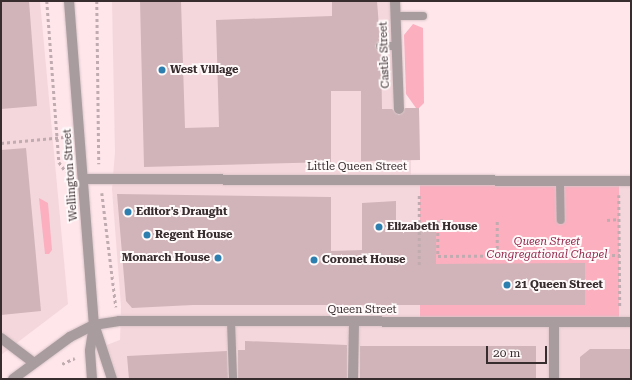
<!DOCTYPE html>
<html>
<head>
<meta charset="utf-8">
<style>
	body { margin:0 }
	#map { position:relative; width:632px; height:380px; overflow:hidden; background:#fee6eb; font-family:"Roboto Serif",serif }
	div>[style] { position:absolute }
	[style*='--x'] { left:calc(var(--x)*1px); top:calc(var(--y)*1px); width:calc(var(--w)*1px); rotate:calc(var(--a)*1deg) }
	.built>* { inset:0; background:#f4d7dc }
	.green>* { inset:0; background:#fbafbf; transform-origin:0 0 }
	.building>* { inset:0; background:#d0b4b9; transform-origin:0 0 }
	.path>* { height:2.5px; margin-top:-1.25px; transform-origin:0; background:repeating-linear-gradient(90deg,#c0acb0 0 3px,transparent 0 6px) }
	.roads { filter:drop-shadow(0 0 1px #dac5c9) drop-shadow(0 0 1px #dac5c9) }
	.service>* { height:8px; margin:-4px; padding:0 4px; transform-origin:4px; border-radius:4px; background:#a99c9e }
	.pedestrian>* { height:10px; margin:-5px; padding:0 5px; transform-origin:5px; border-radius:5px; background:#a99c9e }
	.minor>* { height:10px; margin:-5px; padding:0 5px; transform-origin:5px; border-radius:5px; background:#a99c9e }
	.tertiary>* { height:10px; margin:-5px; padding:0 5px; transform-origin:5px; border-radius:5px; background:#a99c9e }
	.dots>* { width:11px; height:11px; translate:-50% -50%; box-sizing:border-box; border:2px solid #fff9fa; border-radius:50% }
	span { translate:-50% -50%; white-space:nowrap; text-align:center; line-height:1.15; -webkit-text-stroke:4px #fff9fa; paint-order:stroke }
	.street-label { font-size:11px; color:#372c2e }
	.poi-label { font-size:11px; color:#372c2e; font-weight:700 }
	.left { translate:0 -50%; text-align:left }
	.right { translate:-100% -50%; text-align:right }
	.park-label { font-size:11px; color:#942a4d; font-style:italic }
	.frame { position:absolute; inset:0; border:2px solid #372c2e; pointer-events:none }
	.scale { position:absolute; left:486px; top:346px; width:61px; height:18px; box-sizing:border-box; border:2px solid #372c2e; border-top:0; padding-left:5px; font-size:12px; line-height:14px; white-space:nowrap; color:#372c2e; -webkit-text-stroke:3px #fff9fa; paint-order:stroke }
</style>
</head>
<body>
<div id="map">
	<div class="built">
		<i style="clip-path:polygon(1px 1px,40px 1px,68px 304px,1px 355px)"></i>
		<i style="clip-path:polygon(112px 1px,395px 1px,399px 109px,419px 108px,420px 160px,411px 160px,411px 179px,631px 181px,631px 379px,107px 379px,104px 351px,107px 345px,120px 340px,121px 306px,112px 189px,115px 152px)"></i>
	</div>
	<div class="green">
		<i style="clip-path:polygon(413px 24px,423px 28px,424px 103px,419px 108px,416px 108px,406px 94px,404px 35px)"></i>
		<i style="left:619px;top:176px;width:146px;height:199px;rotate:90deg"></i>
		<i style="clip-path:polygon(39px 198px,48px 203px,52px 250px,49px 254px,45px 254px)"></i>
	</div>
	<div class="building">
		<i style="clip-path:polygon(1px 1px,29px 1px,37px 106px,1px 109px)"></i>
		<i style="clip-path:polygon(140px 1px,181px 1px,185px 128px,219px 127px,216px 20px,332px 16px,332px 1px,377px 1px,380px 40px,375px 46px,381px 52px,382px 109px,392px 109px,399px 115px,405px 108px,419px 108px,420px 160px,361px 161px,361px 91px,331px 91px,331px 162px,144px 167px)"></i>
		<i style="clip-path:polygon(26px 148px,41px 311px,1px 315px,1px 150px)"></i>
		<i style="clip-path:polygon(117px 194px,331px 197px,331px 251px,362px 250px,362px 203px,396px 201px,396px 226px,436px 227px,436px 264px,585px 263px,585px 305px,193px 305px,132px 308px,126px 301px)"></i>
		<i style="clip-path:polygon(245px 341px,347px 345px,347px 379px,238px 379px,238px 350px,245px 350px)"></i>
		<i style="left:360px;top:346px;width:176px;height:33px"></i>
		<i style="clip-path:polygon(590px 349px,631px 349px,631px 379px,580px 379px,580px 357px)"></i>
		<i style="clip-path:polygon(227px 351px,228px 379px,129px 379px,127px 356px)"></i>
	</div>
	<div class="path">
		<i style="--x:47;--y:1;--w:161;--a:85.7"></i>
		<i style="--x:59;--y:162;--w:12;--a:55"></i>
		<i style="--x:97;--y:1;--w:163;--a:89.3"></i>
		<i style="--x:1;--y:143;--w:63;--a:-5.4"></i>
		<i style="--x:102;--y:193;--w:115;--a:83"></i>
		<i style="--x:619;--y:195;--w:111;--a:89.5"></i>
		<i style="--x:607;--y:220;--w:12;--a:-5"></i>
		<i style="--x:443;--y:221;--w:5;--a:180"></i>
		<i style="--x:438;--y:221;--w:35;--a:90"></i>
		<i style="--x:438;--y:256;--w:182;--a:-0.3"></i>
		<i style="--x:497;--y:255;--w:35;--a:-90"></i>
		<i style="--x:419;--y:265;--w:71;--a:-90"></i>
		<i style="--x:62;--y:364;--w:14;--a:-25"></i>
	</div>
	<div class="roads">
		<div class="service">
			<i style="--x:396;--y:16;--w:27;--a:0"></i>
			<i style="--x:380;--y:46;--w:17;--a:0"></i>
			<i style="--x:560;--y:181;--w:39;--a:89"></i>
			<i style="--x:231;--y:321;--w:58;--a:88"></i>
		</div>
		<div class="pedestrian">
			<i style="--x:1;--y:338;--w:41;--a:37.1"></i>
		</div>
		<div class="minor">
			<i style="--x:395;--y:1;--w:108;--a:87.9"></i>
			<i style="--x:83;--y:179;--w:548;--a:0.21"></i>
			<i style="--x:94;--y:325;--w:25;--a:-9"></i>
			<i style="--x:119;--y:321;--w:512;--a:0.11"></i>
			<i style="--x:353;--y:379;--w:57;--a:-89"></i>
			<i style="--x:554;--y:379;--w:57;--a:-90"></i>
		</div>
		<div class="tertiary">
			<i style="--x:69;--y:1;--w:325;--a:85.6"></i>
			<i style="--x:94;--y:325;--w:26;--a:99"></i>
			<i style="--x:90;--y:351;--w:28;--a:86"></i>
			<i style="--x:95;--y:327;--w:55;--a:71.9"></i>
			<i style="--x:13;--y:379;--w:71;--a:-36.4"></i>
			<i style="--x:70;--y:337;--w:27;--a:-27"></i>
		</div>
	</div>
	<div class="dots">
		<i style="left:162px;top:70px;background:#2c7faf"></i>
		<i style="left:128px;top:212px;background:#2c7faf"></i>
		<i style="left:379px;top:227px;background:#2c7faf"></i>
		<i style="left:147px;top:235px;background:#2c7faf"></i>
		<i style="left:218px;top:258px;background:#2c7faf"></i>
		<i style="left:314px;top:260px;background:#2c7faf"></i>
		<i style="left:507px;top:285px;background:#2c7faf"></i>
	</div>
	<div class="street-label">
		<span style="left:385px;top:55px;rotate:-92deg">Castle Street</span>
		<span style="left:357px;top:167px">Little Queen Street</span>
		<span style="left:71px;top:175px;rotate:-94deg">Wellington Street</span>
		<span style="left:362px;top:310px">Queen Street</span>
	</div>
	<div class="poi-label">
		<span class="left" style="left:170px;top:70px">West Village</span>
		<span class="left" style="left:136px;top:212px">Editor's Draught</span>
		<span class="left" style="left:387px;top:227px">Elizabeth House</span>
		<span class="left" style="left:155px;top:235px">Regent House</span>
		<span class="right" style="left:210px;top:258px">Monarch House</span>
		<span class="left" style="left:322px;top:260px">Coronet House</span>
		<span class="left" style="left:515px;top:285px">21 Queen Street</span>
	</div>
	<div class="park-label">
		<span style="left:547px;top:249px">Queen Street<br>Congregational Chapel</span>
	</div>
	<div class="frame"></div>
	<div class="scale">20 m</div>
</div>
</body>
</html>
